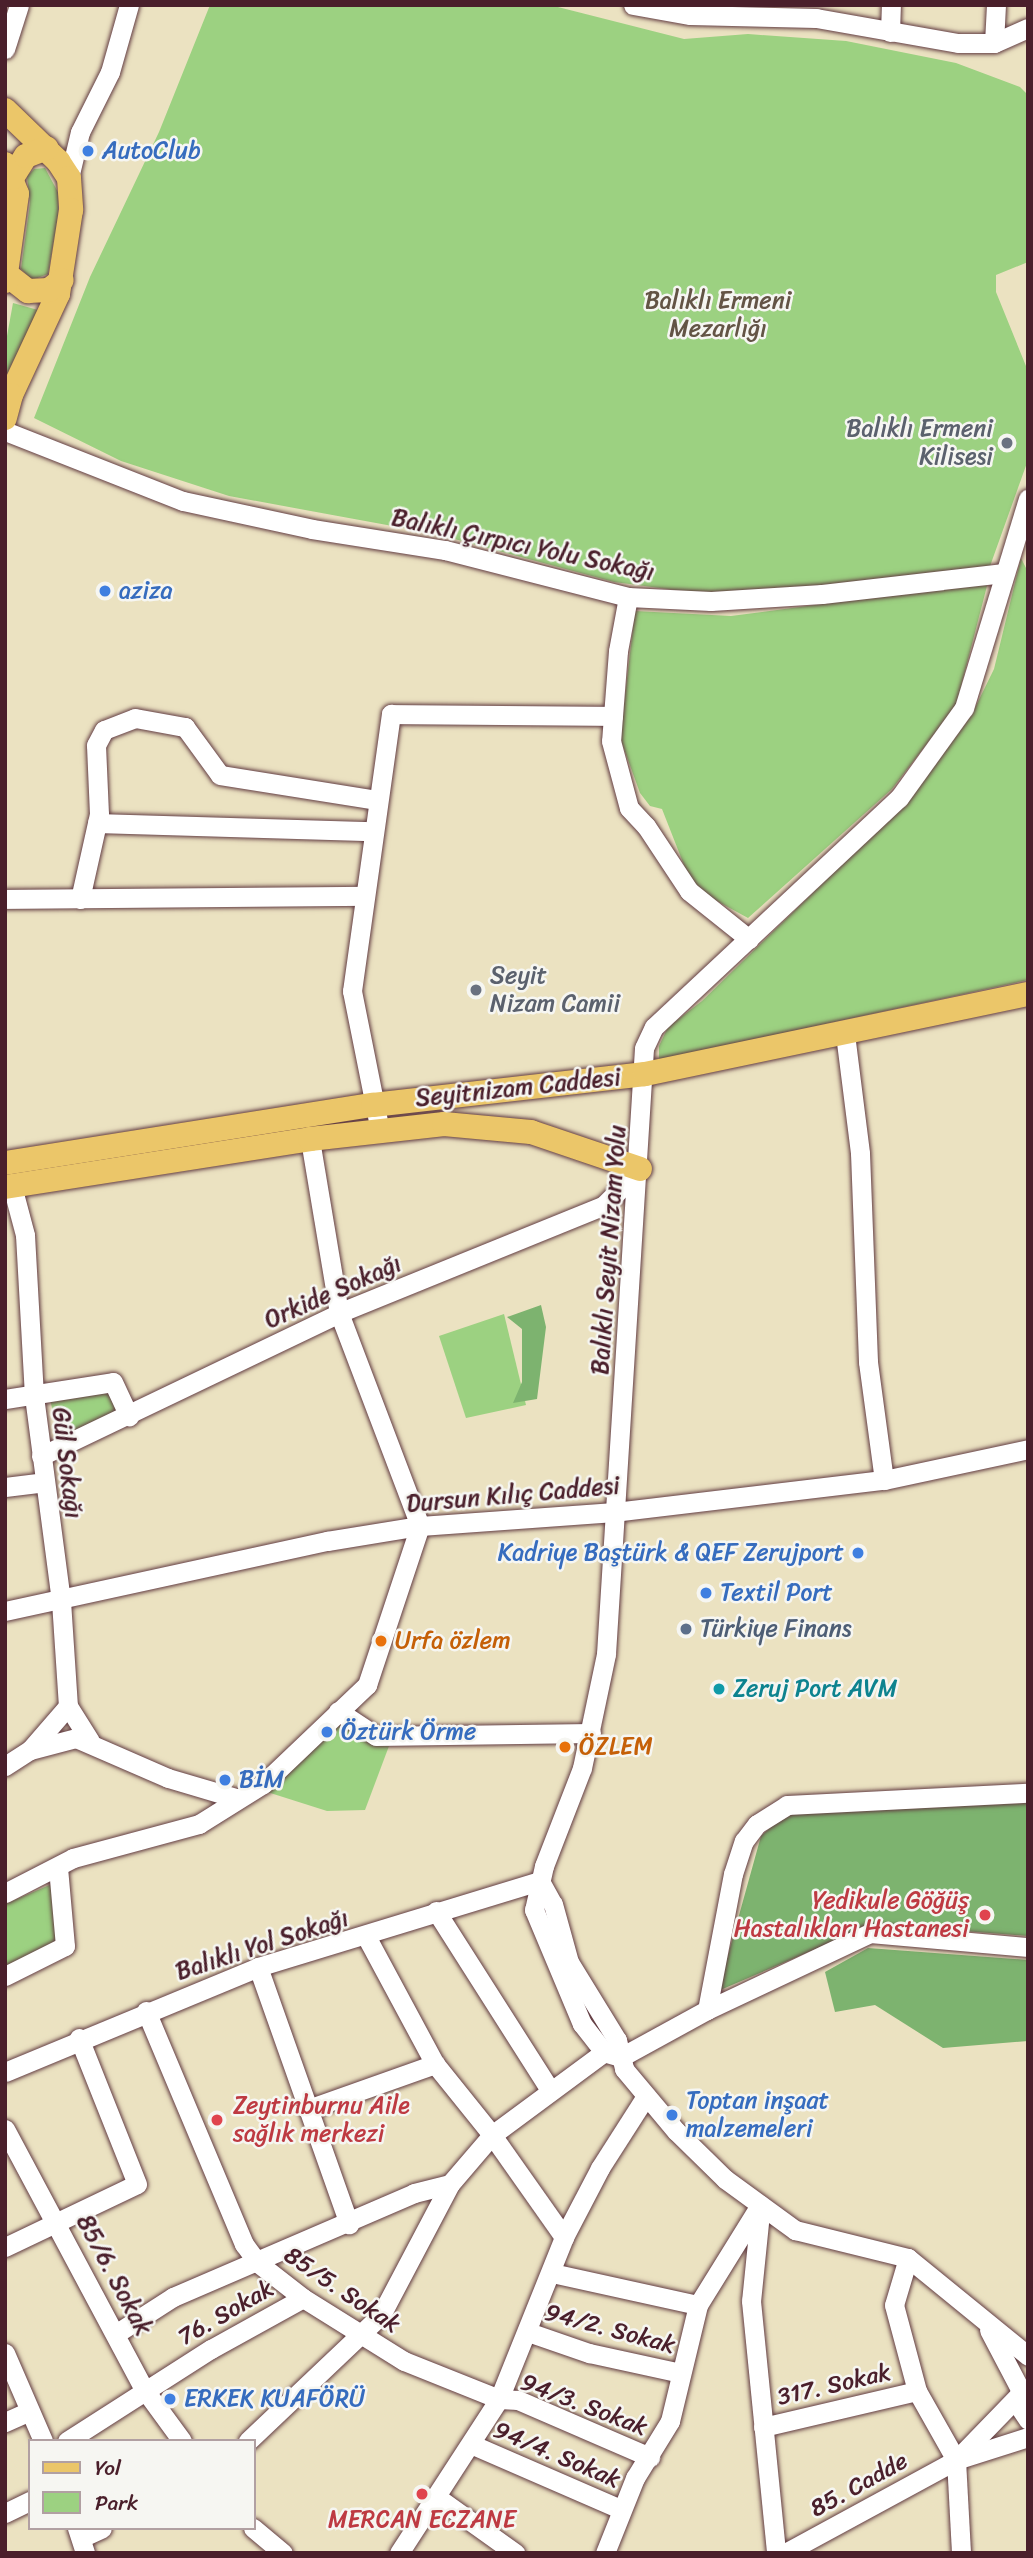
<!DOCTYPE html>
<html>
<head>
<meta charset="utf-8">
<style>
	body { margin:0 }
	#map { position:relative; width:1033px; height:2558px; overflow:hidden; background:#ebe2c1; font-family:Sriracha,sans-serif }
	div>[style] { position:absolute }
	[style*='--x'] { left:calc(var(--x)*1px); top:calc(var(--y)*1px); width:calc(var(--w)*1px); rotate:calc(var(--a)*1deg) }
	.green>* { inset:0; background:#9cd181 }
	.forest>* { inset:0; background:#7db36f }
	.roads { filter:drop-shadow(0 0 2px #623c42) drop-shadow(0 0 2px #623c42) }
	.minor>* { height:19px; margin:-9.5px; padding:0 9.5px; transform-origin:9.5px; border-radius:9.5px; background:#fff }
	.major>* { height:24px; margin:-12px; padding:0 12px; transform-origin:12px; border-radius:12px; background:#ebc669 }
	.dots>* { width:19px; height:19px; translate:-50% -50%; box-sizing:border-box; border:4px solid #f6f6f2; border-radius:50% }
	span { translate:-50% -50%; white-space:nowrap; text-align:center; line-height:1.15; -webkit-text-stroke:5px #f6f6f2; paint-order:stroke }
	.shop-label { font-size:24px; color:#366cbe }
	.left { translate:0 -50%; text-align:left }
	.right { translate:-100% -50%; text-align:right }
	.park-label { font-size:24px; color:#635445 }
	.worship-label { font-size:24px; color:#5b616d }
	.street-label { font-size:24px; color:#4a1f2b }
	.service-label { font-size:24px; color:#4e5e75 }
	.food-label { font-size:24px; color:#c56008 }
	.culture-label { font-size:24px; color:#0d838f }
	.health-label { font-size:24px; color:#be3a42 }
	.frame { position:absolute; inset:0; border:7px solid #4a1f2b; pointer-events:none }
	.legend { position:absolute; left:28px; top:2439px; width:228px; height:91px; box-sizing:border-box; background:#f6f6f2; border:2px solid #b1a0a2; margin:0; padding:9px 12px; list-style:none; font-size:21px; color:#4a1f2b }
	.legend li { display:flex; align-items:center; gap:14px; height:35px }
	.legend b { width:35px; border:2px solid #b1a0a2 }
</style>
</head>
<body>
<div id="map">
	<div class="green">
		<i style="clip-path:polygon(210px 5px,550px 5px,684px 39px,748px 34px,846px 41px,956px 63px,1020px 87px,1028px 95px,1028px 262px,996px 275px,996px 292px,1028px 371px,1028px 460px,989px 569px,812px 592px,690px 592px,614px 582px,436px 534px,229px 496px,121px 461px,34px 418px,90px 277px,159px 132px)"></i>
		<i style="clip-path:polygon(45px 168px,59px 194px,58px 216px,48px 274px,32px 280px,21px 269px,30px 203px,27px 176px,34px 169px)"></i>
		<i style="clip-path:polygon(13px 303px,38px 310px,5px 378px,5px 347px)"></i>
		<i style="clip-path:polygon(1021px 558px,1028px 572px,1028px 980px,659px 1060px,659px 1046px,668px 1027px,702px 1001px,910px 798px,971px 716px,994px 669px)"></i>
		<i style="clip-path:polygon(988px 582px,956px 706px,892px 789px,748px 918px,693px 888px,662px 809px,650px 806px,640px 793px,620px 738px,635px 611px,731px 616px)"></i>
		<i style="clip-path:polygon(504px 1314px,526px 1405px,466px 1418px,439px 1336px)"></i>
		<i style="clip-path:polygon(107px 1388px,119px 1412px,59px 1440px,50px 1399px)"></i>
		<i style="clip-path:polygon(334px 1722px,389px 1746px,365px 1810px,327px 1811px,264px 1791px)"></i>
		<i style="clip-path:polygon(52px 1884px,58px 1944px,5px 1970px,5px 1904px)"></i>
	</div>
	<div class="forest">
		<i style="clip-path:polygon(541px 1305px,546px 1327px,537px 1399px,513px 1403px,522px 1382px,522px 1329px,507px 1317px)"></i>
		<i style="clip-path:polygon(1028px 1803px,1028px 1936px,874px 1924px,718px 1991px,761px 1836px,786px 1814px)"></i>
		<i style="clip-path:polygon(868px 1948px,1028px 1960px,1028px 2041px,943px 2048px,875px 2005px,835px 2012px,825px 1972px)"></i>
	</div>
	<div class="roads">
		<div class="minor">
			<i style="--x:633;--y:5;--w:58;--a:10"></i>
			<i style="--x:690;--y:15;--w:126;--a:1.4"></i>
			<i style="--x:816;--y:18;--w:144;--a:10"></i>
			<i style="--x:958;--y:43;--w:36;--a:0"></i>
			<i style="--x:994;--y:43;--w:37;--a:-24"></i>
			<i style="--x:890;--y:32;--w:27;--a:-88"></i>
			<i style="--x:994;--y:43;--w:38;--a:-87"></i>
			<i style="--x:5;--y:49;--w:46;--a:-72.3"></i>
			<i style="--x:69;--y:178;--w:47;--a:-76.6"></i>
			<i style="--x:80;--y:132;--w:67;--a:-63.4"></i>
			<i style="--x:110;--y:72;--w:70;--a:-74.2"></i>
			<i style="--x:5;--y:431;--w:191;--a:21.5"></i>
			<i style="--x:183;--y:501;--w:132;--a:12.2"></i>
			<i style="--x:312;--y:529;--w:135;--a:9"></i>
			<i style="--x:445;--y:550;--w:189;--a:14.4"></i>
			<i style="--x:628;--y:597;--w:83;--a:2.8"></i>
			<i style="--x:711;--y:601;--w:111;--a:-3.6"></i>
			<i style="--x:822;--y:594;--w:183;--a:-6.6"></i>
			<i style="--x:628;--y:597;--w:55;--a:100.5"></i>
			<i style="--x:618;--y:651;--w:90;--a:94.4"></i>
			<i style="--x:611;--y:741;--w:69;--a:75"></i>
			<i style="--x:629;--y:808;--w:25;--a:47"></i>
			<i style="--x:646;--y:826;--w:78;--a:56.5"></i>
			<i style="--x:689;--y:891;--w:77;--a:38.7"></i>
			<i style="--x:97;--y:823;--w:274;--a:1.7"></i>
			<i style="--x:5;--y:899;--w:357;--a:-0.5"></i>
			<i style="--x:80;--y:899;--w:87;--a:-77.4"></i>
			<i style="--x:99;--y:814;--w:69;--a:-92.5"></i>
			<i style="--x:96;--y:745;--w:17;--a:-62"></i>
			<i style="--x:104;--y:730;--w:33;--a:-21"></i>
			<i style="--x:135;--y:718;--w:51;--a:10.2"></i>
			<i style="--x:185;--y:727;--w:59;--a:53.9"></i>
			<i style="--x:220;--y:775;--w:158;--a:9.1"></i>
			<i style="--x:845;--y:1034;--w:120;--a:82.8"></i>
			<i style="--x:860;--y:1153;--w:209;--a:87.8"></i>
			<i style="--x:868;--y:1362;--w:119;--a:82.3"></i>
			<i style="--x:380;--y:1131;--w:143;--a:-101.3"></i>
			<i style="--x:352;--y:991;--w:280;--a:-82"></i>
			<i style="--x:391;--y:714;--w:222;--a:0.5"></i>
			<i style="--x:12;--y:1186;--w:51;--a:75.1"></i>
			<i style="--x:25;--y:1235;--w:161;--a:86.8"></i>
			<i style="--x:34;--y:1396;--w:207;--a:82.5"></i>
			<i style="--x:61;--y:1601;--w:105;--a:86.2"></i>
			<i style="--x:68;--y:1706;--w:41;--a:57.8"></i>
			<i style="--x:5;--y:1399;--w:109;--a:-8.9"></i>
			<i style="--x:113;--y:1382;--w:38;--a:65"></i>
			<i style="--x:41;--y:1456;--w:338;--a:-25.6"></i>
			<i style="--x:346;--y:1310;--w:279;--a:-22.1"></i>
			<i style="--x:604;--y:1205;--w:51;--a:-45"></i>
			<i style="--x:5;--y:1487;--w:39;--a:-7"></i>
			<i style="--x:5;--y:1611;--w:330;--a:-12.3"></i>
			<i style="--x:327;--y:1541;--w:94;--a:-9.2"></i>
			<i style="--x:420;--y:1526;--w:195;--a:-4.1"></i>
			<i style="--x:614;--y:1512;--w:272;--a:-6.8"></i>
			<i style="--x:884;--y:1480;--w:147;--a:-12.1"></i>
			<i style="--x:338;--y:1711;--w:45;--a:33.3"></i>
			<i style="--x:376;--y:1736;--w:215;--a:-0.8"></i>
			<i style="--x:30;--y:1750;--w:48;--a:-14.6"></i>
			<i style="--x:76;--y:1738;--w:100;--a:23.5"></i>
			<i style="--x:168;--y:1778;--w:71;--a:16.4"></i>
			<i style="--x:5;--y:1766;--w:30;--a:-33"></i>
			<i style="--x:30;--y:1750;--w:58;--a:-49.2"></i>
			<i style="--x:540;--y:1881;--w:26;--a:61"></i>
			<i style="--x:553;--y:1904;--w:60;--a:74.6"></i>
			<i style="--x:569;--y:1962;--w:92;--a:58.4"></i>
			<i style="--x:617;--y:2040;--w:30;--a:76"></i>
			<i style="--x:624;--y:2069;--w:81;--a:50"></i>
			<i style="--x:676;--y:2131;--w:69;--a:44.4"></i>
			<i style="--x:725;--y:2179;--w:87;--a:36.1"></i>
			<i style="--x:795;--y:2230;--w:116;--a:13.9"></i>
			<i style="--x:908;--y:2258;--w:155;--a:39.2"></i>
			<i style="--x:5;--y:1893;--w:76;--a:-27.2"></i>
			<i style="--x:73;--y:1858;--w:131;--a:-15.1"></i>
			<i style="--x:199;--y:1824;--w:75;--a:-32"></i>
			<i style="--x:263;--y:1784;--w:144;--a:-43.6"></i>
			<i style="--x:367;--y:1685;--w:168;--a:-71.6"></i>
			<i style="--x:420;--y:1526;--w:228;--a:-110.8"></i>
			<i style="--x:339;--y:1313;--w:176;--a:-99.5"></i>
			<i style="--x:436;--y:1911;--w:212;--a:57.5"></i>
			<i style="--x:366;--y:1936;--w:145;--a:61.7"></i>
			<i style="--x:435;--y:2064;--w:91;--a:51.2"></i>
			<i style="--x:492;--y:2135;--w:125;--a:54.8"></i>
			<i style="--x:258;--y:1967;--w:273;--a:70.5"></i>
			<i style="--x:5;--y:1976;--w:67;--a:-26.6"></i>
			<i style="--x:65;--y:1946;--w:79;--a:-95.1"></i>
			<i style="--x:707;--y:2010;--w:138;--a:-79.2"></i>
			<i style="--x:733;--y:1874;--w:35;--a:-72"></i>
			<i style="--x:744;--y:1841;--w:21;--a:-53"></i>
			<i style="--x:757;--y:1824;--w:36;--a:-32"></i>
			<i style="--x:787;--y:1805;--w:241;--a:-2.9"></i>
			<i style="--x:146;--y:2011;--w:253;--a:67.2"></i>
			<i style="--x:244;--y:2244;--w:24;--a:54"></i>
			<i style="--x:258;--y:2263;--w:57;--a:37.9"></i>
			<i style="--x:303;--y:2298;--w:119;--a:32"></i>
			<i style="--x:404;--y:2361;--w:102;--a:21.8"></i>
			<i style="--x:499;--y:2399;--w:19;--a:3"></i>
			<i style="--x:518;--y:2400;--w:144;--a:23.4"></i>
			<i style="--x:621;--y:2057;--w:18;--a:-164"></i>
			<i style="--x:604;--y:2052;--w:36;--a:-128"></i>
			<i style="--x:582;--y:2024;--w:124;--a:-112.8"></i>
			<i style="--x:534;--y:1910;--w:45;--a:-77.2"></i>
			<i style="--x:544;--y:1866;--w:105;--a:-68.8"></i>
			<i style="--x:582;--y:1768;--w:116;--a:-78.1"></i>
			<i style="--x:606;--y:1654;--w:607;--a:-86.41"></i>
			<i style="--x:644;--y:1048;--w:23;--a:-65"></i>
			<i style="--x:654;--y:1027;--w:335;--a:-43.1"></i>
			<i style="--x:899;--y:798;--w:111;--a:-54.2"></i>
			<i style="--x:964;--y:708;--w:219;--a:-73"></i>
			<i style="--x:621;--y:2057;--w:98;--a:-28.7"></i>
			<i style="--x:707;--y:2010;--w:180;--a:-25.3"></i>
			<i style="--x:870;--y:1933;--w:159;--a:5.1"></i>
			<i style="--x:5;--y:2072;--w:274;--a:-22.5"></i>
			<i style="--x:258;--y:1967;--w:295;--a:-17"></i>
			<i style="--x:308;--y:2109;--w:135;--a:-19.5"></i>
			<i style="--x:5;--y:2129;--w:295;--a:61.9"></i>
			<i style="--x:144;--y:2389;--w:64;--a:53.8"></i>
			<i style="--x:760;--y:2213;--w:88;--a:95.8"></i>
			<i style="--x:751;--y:2301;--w:253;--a:84.3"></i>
			<i style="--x:5;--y:2247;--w:146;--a:-25.5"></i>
			<i style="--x:137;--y:2184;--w:157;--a:-111.7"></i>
			<i style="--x:908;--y:2258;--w:49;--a:106.6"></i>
			<i style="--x:894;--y:2305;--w:89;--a:75"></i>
			<i style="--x:917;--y:2391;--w:79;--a:60.5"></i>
			<i style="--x:956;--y:2460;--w:93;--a:86.9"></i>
			<i style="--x:552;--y:2273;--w:149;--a:12.4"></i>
			<i style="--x:989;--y:2330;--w:67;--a:62.3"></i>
			<i style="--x:528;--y:2332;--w:65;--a:19"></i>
			<i style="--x:589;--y:2353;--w:94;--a:12.3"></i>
			<i style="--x:117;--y:2333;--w:67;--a:-32.7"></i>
			<i style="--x:173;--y:2297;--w:262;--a:-23.3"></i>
			<i style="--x:414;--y:2193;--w:37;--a:-14"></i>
			<i style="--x:5;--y:2353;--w:96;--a:66.6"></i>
			<i style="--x:1020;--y:2389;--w:16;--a:97"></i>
			<i style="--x:1018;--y:2405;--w:18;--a:56"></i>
			<i style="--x:5;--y:2422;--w:27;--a:-24"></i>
			<i style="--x:763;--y:2427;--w:158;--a:-13.2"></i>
			<i style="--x:67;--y:2441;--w:171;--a:-32.6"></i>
			<i style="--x:211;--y:2349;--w:105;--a:-29"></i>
			<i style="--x:248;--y:2441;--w:183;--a:-43.5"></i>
			<i style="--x:381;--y:2315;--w:148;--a:-62.2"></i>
			<i style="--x:450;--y:2184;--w:65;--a:-49.4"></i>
			<i style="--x:492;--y:2135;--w:139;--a:-36.5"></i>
			<i style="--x:473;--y:2445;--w:160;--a:23.5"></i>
			<i style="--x:956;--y:2460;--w:89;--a:-45.9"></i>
			<i style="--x:438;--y:2498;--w:95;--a:35.5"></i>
			<i style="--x:5;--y:2513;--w:28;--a:-26"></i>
			<i style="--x:77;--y:2528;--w:26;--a:72"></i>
			<i style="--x:253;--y:2528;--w:39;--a:40"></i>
			<i style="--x:81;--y:2538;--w:23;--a:-25"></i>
			<i style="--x:399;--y:2553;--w:184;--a:-57"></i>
			<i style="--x:499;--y:2399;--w:175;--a:-68.1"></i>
			<i style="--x:564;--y:2237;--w:78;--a:-62.4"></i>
			<i style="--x:600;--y:2168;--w:85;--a:-57.4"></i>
			<i style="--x:605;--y:2553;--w:81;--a:-68.2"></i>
			<i style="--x:635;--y:2478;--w:67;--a:-58.4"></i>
			<i style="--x:670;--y:2421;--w:119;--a:-76.4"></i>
			<i style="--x:698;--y:2305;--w:118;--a:-58.2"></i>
			<i style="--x:785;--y:2553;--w:195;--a:-28.5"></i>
			<i style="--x:956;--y:2460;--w:76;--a:-17.7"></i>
		</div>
		<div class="major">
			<i style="--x:5;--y:110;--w:74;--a:43.9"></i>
			<i style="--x:58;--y:161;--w:20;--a:57"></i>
			<i style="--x:69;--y:178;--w:32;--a:86"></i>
			<i style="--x:71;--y:210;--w:85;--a:98.8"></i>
			<i style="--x:58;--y:294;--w:111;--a:115"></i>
			<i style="--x:11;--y:395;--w:24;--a:105"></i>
			<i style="--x:5;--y:164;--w:32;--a:68"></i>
			<i style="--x:17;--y:194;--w:88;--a:97.9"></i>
			<i style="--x:12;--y:178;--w:26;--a:-58"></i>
			<i style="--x:26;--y:156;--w:22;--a:-21"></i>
			<i style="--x:6;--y:274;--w:28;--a:38"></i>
			<i style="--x:28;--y:291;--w:21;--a:-3"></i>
			<i style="--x:49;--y:290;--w:16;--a:-38"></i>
			<i style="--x:5;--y:1163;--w:373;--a:-9"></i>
			<i style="--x:373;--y:1105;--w:274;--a:-6.5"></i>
			<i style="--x:645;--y:1074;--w:391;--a:-11.8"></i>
			<i style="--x:5;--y:1187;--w:309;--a:-8.9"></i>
			<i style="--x:310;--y:1139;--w:135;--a:-6.4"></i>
			<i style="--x:444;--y:1124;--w:87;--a:5.3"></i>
			<i style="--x:531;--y:1132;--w:115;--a:18.7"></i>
		</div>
	</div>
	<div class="dots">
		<i style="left:88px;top:151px;background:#3f7fe0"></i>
		<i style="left:1007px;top:443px;background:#6b7280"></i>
		<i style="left:105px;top:591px;background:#3f7fe0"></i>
		<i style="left:476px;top:990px;background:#6b7280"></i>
		<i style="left:858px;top:1553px;background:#3f7fe0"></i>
		<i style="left:706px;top:1593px;background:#3f7fe0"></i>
		<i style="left:686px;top:1629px;background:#5c6f8a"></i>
		<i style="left:381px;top:1641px;background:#e8710a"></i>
		<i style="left:719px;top:1689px;background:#0f9aa8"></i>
		<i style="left:327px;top:1732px;background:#3f7fe0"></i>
		<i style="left:565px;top:1747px;background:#e8710a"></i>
		<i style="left:225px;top:1780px;background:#3f7fe0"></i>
		<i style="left:985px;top:1915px;background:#e0444e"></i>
		<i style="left:672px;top:2115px;background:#3f7fe0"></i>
		<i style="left:217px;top:2120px;background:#e0444e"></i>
		<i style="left:170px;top:2399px;background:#3f7fe0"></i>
		<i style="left:422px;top:2494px;background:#e0444e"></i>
	</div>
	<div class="shop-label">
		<span class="left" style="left:102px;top:151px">AutoClub</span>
		<span class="left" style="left:119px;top:591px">aziza</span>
		<span class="right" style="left:844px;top:1553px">Kadriye Baştürk &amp; QEF Zerujport</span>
		<span class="left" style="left:720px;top:1593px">Textil Port</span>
		<span class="left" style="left:341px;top:1732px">Öztürk Örme</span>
		<span class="left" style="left:239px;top:1780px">BİM</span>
		<span class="left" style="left:686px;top:2115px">Toptan inşaat<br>malzemeleri</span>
		<span class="left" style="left:184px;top:2399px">ERKEK KUAFÖRÜ</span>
	</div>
	<div class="park-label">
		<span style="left:718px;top:315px">Balıklı Ermeni<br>Mezarlığı</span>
	</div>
	<div class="worship-label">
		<span class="right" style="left:993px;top:443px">Balıklı Ermeni<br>Kilisesi</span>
		<span class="left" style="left:490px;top:990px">Seyit<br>Nizam Camii</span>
	</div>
	<div class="street-label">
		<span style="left:523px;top:545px;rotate:12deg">Balıklı Çırpıcı Yolu Sokağı</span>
		<span style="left:518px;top:1088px;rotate:-6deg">Seyitnizam Caddesi</span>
		<span style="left:609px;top:1250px;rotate:-86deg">Balıklı Seyit Nizam Yolu</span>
		<span style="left:333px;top:1292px;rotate:-24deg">Orkide Sokağı</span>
		<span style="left:67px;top:1463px;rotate:83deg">Gül Sokağı</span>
		<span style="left:513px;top:1495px;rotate:-5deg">Dursun Kılıç Caddesi</span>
		<span style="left:262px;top:1945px;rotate:-18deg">Balıklı Yol Sokağı</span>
		<span style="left:114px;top:2275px;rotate:62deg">85/6. Sokak</span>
		<span style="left:342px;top:2290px;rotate:34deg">85/5. Sokak</span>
		<span style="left:226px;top:2313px;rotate:-30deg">76. Sokak</span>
		<span style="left:610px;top:2329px;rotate:15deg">94/2. Sokak</span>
		<span style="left:834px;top:2385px;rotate:-13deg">317. Sokak</span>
		<span style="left:584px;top:2405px;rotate:21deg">94/3. Sokak</span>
		<span style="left:557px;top:2455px;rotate:23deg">94/4. Sokak</span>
		<span style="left:859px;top:2485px;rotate:-29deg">85. Cadde</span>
	</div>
	<div class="service-label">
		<span class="left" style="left:700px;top:1629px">Türkiye Finans</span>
	</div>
	<div class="food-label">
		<span class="left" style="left:395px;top:1641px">Urfa özlem</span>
		<span class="left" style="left:579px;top:1747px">ÖZLEM</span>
	</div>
	<div class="culture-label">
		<span class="left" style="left:733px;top:1689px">Zeruj Port AVM</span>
	</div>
	<div class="health-label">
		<span class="right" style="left:969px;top:1915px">Yedikule Göğüş<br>Hastalıkları Hastanesi</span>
		<span class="left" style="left:233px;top:2120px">Zeytinburnu Aile<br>sağlık merkezi</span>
		<span style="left:422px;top:2520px">MERCAN ECZANE</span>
	</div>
	<div class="frame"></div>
	<ul class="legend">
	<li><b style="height:9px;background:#ebc669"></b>Yol</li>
	<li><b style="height:19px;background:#9cd181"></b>Park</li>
	</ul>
</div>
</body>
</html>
